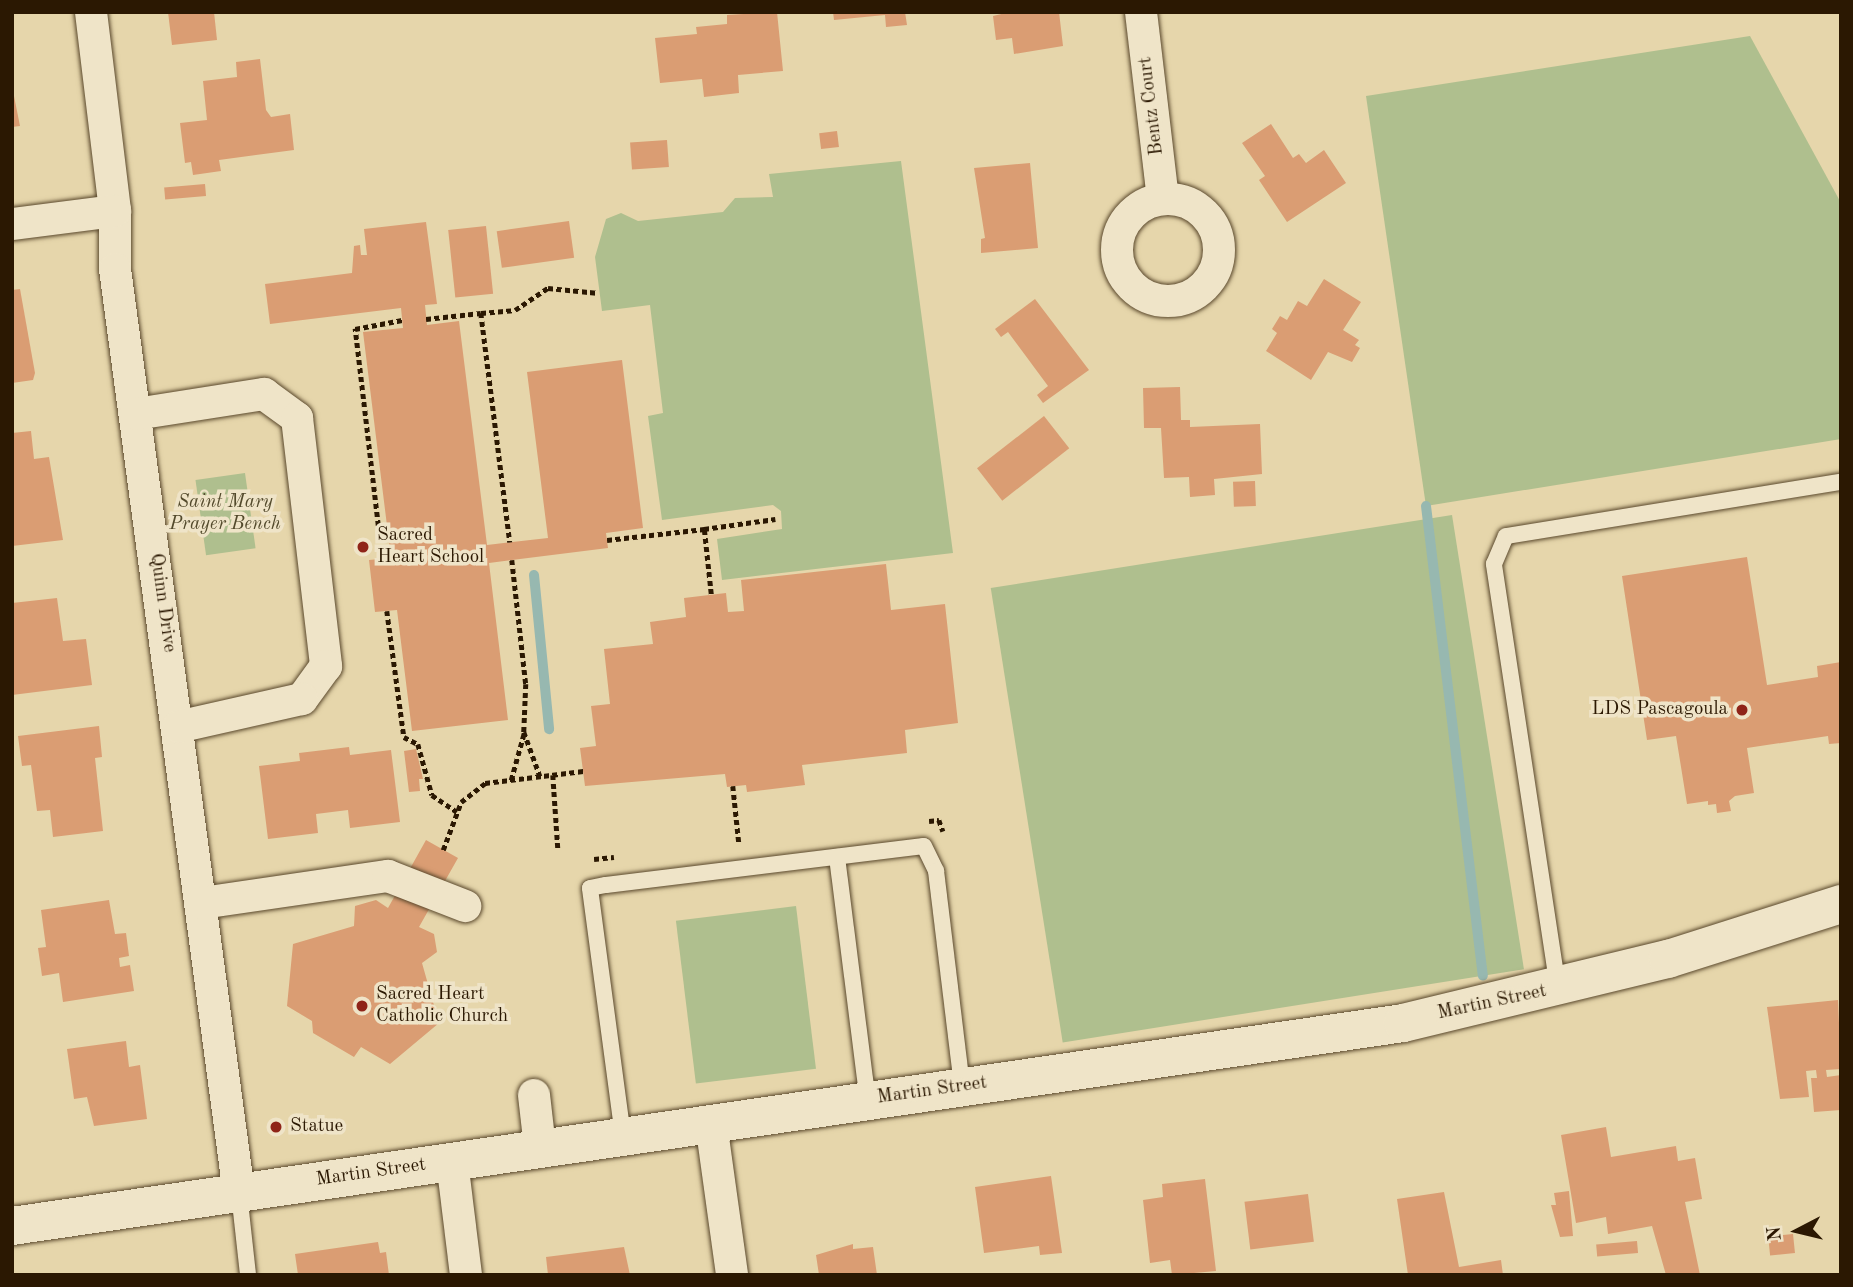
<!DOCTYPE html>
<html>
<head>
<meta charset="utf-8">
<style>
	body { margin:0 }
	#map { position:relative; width:1853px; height:1287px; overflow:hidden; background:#e6d6ab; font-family:"Old Standard TT",serif }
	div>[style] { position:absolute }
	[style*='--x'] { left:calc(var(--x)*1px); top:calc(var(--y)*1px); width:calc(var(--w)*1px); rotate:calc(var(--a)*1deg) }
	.green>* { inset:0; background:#afbf8e; transform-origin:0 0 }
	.stream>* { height:10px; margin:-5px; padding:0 5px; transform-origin:5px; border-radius:5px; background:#97b8b0 }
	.building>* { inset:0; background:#da9d73; transform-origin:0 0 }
	.path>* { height:4.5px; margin-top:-2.25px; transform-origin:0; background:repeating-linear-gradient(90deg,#2b1802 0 5px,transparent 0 8.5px) }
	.roads { filter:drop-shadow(0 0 2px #5a482c) drop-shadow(0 0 2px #5a482c) }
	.lane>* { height:16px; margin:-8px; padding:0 8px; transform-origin:8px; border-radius:8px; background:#efe4c8 }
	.street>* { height:32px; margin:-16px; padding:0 16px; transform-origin:16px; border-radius:16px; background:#efe4c8 }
	.street>.ring { margin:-16px; padding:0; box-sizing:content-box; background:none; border:32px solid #efe4c8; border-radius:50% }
	.secondary>* { height:38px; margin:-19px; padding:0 19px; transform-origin:19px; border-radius:19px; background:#efe4c8 }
	.dots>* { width:19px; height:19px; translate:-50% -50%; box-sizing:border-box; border:4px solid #efe4c8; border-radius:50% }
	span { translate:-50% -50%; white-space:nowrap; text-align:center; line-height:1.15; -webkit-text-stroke:7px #efe4c8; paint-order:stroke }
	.street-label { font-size:19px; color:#2b1802 }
	.park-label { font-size:19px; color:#534a2c; font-style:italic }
	.poi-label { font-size:19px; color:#2b1802 }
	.left { translate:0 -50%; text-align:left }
	.right { translate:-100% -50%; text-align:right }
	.frame { position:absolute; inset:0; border:14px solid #2b1802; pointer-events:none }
	.north { position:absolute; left:1762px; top:1196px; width:70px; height:70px; -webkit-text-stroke:5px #efe4c8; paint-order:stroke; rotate:263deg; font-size:19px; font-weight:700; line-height:28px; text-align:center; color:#2b1802 }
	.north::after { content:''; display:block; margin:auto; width:24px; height:32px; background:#2b1802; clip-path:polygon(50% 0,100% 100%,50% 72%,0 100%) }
</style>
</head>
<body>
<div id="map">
	<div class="green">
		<i style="clip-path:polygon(1750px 36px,1841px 203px,1841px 439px,1426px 506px,1366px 96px)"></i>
		<i style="clip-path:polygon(901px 161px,953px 553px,722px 580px,717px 539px,782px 529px,781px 511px,773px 505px,662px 520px,648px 416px,663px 413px,650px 305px,602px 311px,595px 257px,606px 219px,621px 213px,638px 221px,723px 212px,735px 198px,773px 197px,769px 174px)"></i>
		<i style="left:245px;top:473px;width:76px;height:50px;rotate:82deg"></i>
		<i style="left:1452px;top:515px;width:460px;height:467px;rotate:81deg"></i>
		<i style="left:796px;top:906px;width:164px;height:121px;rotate:83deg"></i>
	</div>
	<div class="stream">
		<i style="--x:1426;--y:506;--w:473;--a:83.1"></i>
		<i style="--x:534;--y:575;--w:155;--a:84.4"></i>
	</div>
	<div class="building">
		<i style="clip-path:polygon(168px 12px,214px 12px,217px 40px,172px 45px)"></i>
		<i style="clip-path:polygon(777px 12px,783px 71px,738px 75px,739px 93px,704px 97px,702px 79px,660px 83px,655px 38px,697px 34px,696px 27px,727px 24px,727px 15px)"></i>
		<i style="clip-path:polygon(833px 12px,905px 12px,907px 25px,886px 27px,885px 15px,834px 20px)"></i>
		<i style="clip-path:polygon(1010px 12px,1059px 12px,1063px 46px,1014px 54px,1012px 38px,996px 40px,993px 16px)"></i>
		<i style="clip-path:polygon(260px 59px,266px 110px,271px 117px,290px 114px,294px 150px,219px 160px,221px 171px,193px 175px,191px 162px,185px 163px,180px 123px,207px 120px,203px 81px,237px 77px,236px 62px)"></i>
		<i style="clip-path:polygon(12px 86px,20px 126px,12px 127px)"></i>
		<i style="clip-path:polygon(1271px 124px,1293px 158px,1299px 154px,1306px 163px,1324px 150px,1346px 183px,1287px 222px,1259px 180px,1265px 176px,1242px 143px)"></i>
		<i style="left:837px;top:131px;width:16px;height:18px;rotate:83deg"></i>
		<i style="left:667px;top:140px;width:27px;height:37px;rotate:86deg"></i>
		<i style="clip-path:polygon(1030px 163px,1038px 248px,981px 253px,981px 239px,985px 238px,974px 168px)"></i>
		<i style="left:205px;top:184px;width:12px;height:41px;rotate:85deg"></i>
		<i style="left:569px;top:221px;width:37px;height:73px;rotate:82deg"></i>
		<i style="clip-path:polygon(426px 222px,437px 304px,425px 305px,427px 325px,459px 321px,487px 545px,548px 538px,527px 372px,622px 360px,643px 528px,606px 533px,608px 548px,489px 563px,508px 720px,412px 731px,397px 610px,375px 612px,369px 560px,391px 558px,363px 332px,403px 328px,401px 308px,270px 324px,265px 284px,352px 273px,354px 246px,360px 245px,361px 255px,367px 255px,364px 229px)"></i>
		<i style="left:486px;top:226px;width:68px;height:38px;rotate:84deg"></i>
		<i style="clip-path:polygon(1324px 279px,1361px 302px,1343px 330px,1359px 340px,1355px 345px,1360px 348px,1352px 362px,1328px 352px,1311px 380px,1266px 351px,1277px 333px,1272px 329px,1280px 316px,1287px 320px,1298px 301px,1307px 306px)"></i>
		<i style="clip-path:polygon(20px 289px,35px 373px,33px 380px,12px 383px,12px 290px)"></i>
		<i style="clip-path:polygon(1035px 299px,1089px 370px,1043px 403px,1037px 395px,1048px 386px,1008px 332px,1001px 337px,995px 329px)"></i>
		<i style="clip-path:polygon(1180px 387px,1181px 420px,1190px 420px,1190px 427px,1260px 424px,1262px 474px,1214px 479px,1215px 495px,1190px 497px,1189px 477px,1164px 478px,1161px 428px,1144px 428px,1143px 388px)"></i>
		<i style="left:1044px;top:416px;width:41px;height:85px;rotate:52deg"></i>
		<i style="clip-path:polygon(31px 431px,34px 459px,49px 457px,63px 540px,12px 546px,12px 433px)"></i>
		<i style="left:1255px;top:481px;width:25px;height:22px;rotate:88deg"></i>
		<i style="clip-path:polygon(1747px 557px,1767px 685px,1818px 677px,1817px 666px,1841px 662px,1841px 743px,1829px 744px,1828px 736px,1747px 748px,1754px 793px,1735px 796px,1729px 801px,1731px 811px,1717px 813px,1716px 804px,1708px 805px,1708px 801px,1687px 804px,1676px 736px,1647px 740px,1622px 576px)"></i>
		<i style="clip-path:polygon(886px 564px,891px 610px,945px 604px,958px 723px,905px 730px,907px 753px,802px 765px,805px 785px,747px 792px,746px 785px,727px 787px,725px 774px,585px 786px,580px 748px,596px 746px,591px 706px,610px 704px,604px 649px,653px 644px,650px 622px,686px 617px,684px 598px,726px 593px,728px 612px,744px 611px,741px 580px)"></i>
		<i style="clip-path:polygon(57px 598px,63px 641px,86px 639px,92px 685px,12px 695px,12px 603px)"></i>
		<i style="clip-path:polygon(99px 726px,102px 757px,95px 758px,103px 831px,53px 837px,50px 810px,37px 811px,31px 765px,22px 766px,18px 736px)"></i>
		<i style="clip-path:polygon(349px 747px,350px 755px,391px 750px,400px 822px,350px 828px,348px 810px,316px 814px,318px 833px,268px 839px,259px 766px,300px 761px,299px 753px)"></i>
		<i style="clip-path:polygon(416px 749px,423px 779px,419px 779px,420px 791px,409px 792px,404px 751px)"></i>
		<i style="clip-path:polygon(426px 840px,458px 858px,419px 927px,434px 934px,437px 952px,422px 963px,439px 1023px,390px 1064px,361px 1047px,354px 1057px,313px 1033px,312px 1021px,287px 1006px,293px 944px,354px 926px,355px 906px,376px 900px,388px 908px)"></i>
		<i style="clip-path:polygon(109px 900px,115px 934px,126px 933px,129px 956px,119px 958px,120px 967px,130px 965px,134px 991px,63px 1002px,59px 973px,42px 976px,38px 948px,46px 947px,41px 910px)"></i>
		<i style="clip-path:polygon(1838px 1000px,1841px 1069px,1826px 1070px,1827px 1077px,1841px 1075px,1841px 1110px,1814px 1112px,1811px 1078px,1817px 1078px,1816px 1070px,1806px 1071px,1809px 1097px,1780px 1099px,1767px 1007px)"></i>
		<i style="clip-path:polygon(126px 1041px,129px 1067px,140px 1065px,147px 1119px,94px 1126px,87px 1097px,74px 1099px,67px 1049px)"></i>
		<i style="clip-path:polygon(1606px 1127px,1611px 1157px,1676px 1146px,1678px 1161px,1695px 1158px,1702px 1199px,1685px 1202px,1700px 1275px,1666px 1275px,1652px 1226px,1608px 1234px,1606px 1217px,1576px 1223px,1561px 1135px)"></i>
		<i style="clip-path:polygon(1051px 1176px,1062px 1253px,1040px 1255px,1039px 1246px,984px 1253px,975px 1187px)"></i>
		<i style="clip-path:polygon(1205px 1179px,1216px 1271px,1172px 1275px,1170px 1260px,1150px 1263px,1143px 1200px,1163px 1197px,1162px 1184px)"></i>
		<i style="clip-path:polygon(1569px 1191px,1573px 1236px,1560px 1237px,1551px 1205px,1556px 1205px,1554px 1193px)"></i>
		<i style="clip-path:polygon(1444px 1192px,1459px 1267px,1501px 1260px,1503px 1275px,1408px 1275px,1397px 1199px)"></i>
		<i style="left:1308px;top:1194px;width:48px;height:64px;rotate:83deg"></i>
		<i style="left:1793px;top:1234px;width:19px;height:25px;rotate:84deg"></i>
		<i style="left:1637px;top:1241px;width:12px;height:41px;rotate:85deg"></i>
		<i style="clip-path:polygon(378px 1242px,380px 1253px,386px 1252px,389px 1275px,298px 1275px,295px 1254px)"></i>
		<i style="clip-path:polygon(853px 1244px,853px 1249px,873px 1247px,877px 1275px,819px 1275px,816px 1255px)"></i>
		<i style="clip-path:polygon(624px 1247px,630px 1275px,548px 1275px,546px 1257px)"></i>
	</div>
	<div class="path">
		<i style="--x:481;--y:313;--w:34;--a:-5"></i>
		<i style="--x:515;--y:310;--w:40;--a:-34"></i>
		<i style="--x:548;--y:288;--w:51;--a:5.6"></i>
		<i style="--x:426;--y:319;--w:55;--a:-6.2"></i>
		<i style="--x:481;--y:313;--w:231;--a:82.8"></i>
		<i style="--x:607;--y:540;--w:98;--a:-6.5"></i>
		<i style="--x:382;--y:559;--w:232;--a:-96.7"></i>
		<i style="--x:355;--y:329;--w:48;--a:-10.8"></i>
		<i style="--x:512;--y:560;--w:125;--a:83.6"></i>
		<i style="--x:526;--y:684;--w:48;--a:92.4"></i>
		<i style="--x:524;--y:732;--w:47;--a:70"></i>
		<i style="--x:711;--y:594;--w:65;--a:-96.1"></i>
		<i style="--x:704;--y:529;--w:72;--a:-8"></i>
		<i style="--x:387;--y:611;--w:127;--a:82.3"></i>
		<i style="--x:404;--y:737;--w:16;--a:27"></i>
		<i style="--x:418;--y:744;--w:53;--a:74.6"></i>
		<i style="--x:432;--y:795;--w:30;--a:34"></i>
		<i style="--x:553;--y:775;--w:73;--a:86.1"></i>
		<i style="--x:511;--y:780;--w:49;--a:-74.5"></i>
		<i style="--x:733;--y:786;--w:57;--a:84"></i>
		<i style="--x:929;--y:821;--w:10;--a:-6"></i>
		<i style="--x:939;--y:820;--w:12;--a:70"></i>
		<i style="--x:443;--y:850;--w:51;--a:-69.4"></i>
		<i style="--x:461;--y:802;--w:31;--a:-38"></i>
		<i style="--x:485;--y:783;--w:99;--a:-7"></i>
		<i style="--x:594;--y:859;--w:20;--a:-6"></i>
	</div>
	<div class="roads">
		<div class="lane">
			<i style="--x:837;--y:857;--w:246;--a:82.8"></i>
			<i style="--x:1558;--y:988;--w:429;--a:-98.6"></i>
			<i style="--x:1494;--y:564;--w:30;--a:-67"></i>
			<i style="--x:1506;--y:536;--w:339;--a:-9.2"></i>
			<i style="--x:623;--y:1136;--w:250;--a:-97.6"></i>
			<i style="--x:590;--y:888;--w:16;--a:-11"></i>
			<i style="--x:606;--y:885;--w:320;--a:-7"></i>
			<i style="--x:924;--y:846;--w:28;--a:64"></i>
			<i style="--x:936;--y:871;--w:218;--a:83.1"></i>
			<i style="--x:239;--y:1193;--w:82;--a:83.7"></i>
		</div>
		<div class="street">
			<i style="--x:91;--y:12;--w:200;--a:83.1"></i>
			<i style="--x:115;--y:211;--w:58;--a:90"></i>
			<i style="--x:115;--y:269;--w:932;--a:82.36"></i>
			<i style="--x:1141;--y:12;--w:188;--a:83.3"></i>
			<i class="ring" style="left:1117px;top:199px;width:70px;height:70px"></i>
			<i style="--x:12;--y:224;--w:104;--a:-7.2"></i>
			<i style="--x:136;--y:414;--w:130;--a:-8.9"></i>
			<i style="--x:264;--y:394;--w:41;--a:36"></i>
			<i style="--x:297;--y:418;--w:250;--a:83.3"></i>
			<i style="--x:326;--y:666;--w:41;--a:126"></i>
			<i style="--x:302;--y:699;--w:127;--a:167.3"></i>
			<i style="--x:202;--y:903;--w:188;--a:-8.3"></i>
			<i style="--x:388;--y:876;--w:83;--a:21.3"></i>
			<i style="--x:534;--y:1095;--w:53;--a:83.5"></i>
			<i style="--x:711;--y:1123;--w:153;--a:82.1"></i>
			<i style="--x:452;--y:1161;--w:115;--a:83"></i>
		</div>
		<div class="secondary">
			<i style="--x:12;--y:1226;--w:1406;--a:-8.3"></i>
			<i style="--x:1403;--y:1023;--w:273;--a:-13.6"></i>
			<i style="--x:1668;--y:959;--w:182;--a:-17.6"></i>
		</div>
	</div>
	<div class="dots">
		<i style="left:363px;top:547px;background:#8f2418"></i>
		<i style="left:1742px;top:710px;background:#8f2418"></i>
		<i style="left:362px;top:1006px;background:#8f2418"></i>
		<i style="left:276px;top:1127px;background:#8f2418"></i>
	</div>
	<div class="street-label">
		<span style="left:1152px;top:106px;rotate:-97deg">Bentz Court</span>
		<span style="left:162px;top:603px;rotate:82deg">Quinn Drive</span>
		<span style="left:1492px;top:1003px;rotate:-12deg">Martin Street</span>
		<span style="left:932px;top:1091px;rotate:-8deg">Martin Street</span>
		<span style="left:371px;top:1173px;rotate:-8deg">Martin Street</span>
	</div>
	<div class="park-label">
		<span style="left:225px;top:514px">Saint Mary<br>Prayer Bench</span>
	</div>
	<div class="poi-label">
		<span class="left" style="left:377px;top:547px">Sacred<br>Heart School</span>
		<span class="right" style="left:1728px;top:710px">LDS Pascagoula</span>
		<span class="left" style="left:376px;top:1006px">Sacred Heart<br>Catholic Church</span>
		<span class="left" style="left:290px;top:1127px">Statue</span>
	</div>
	<div class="frame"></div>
	<div class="north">N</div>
</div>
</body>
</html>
